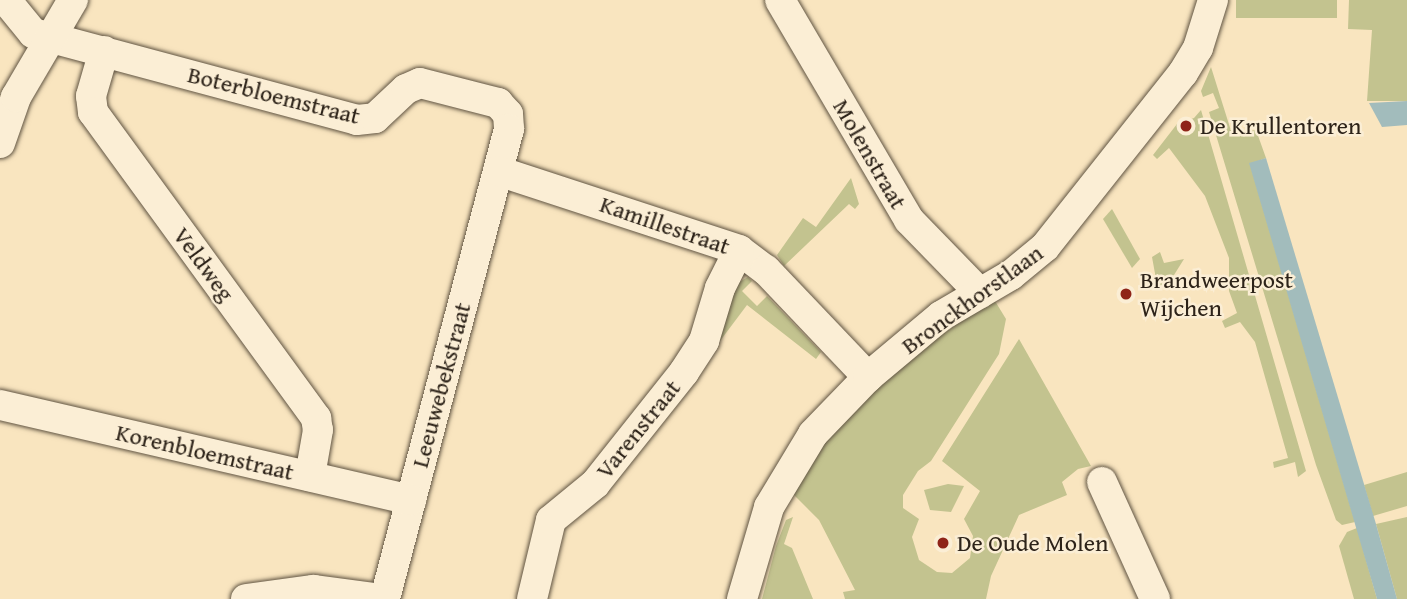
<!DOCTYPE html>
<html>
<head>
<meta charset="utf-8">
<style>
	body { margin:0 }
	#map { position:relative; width:1407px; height:599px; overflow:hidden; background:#f9e5bf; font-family:"Gentium Book Plus",serif }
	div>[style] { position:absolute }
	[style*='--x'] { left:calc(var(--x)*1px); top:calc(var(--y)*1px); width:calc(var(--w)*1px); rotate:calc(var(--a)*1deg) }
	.green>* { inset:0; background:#c3c38f; transform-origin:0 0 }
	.water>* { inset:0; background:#a2bcbc }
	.roads { filter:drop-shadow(0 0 2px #605442) drop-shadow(0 0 2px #605442) }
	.minor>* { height:30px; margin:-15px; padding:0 15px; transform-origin:15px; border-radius:15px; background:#fbeed5 }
	.dots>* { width:19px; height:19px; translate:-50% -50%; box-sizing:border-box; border:4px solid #fbeed5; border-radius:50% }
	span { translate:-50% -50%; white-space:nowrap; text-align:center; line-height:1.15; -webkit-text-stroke:5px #fbeed5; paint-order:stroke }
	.street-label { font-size:24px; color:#2d2319 }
	.poi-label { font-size:24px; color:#2d2319 }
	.left { translate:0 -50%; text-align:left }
</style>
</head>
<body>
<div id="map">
	<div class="green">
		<i style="left:1236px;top:0;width:101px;height:18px"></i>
		<i style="clip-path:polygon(1349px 0,1407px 0,1407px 101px,1367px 101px,1372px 30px,1348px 29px)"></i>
		<i style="clip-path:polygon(1211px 67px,1232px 134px,1256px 130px,1266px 158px,1250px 164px,1355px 522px,1342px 525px,1336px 520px,1316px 465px,1209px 112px,1219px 108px,1213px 93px,1203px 97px,1201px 91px)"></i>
		<i style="clip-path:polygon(1201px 110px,1306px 471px,1298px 477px,1295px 462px,1274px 468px,1273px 462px,1288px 458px,1255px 342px,1240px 322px,1225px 328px,1222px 321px,1237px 313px,1229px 291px,1229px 258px,1205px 196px,1169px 148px,1157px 159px,1153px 155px,1177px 124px,1194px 118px)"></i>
		<i style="clip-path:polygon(851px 178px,859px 204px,855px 209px,849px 204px,784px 266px,777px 255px,803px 218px,816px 227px)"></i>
		<i style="clip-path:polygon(1112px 209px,1140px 259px,1132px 268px,1103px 219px)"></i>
		<i style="clip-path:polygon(1160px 252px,1164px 263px,1184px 259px,1174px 275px,1158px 290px,1152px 257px)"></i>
		<i style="clip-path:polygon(748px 277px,752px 281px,742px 291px,757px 306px,767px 296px,821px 352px,816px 359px,747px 305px,708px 357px,734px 285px)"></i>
		<i style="clip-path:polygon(995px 301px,1006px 319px,999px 354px,931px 461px,918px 471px,903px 495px,903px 508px,919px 519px,912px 537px,919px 560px,937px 572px,952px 573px,970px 558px,973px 536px,964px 519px,980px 491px,942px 461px,1019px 339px,1091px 466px,1078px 469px,1062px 482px,1067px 495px,1019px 515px,991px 576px,986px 599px,845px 599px,843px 592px,855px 590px,819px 520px,792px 493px,826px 440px,854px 409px,946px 330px)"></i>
		<i style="clip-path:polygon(1407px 472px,1407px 506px,1373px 516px,1364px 485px)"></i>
		<i style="clip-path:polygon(948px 484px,964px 486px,951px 512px,930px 510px,924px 490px)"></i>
		<i style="clip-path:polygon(793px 517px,784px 544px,792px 548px,813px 599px,762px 599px,776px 546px,786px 520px)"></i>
		<i style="clip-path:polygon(1407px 517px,1407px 599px,1397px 599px,1376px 524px)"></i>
		<i style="clip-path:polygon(1357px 528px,1377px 599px,1354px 599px,1339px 546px,1347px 532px)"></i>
	</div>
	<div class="water">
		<i style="clip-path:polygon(1407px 101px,1407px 125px,1382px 127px,1369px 103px)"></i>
		<i style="clip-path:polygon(1266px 158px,1376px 524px,1397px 599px,1377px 599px,1249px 163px)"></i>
	</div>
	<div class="roads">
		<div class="minor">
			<i style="--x:6;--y:0;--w:43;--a:50.7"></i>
			<i style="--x:33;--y:33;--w:335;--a:15"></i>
			<i style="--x:357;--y:120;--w:18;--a:-6"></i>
			<i style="--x:375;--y:118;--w:42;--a:-43.1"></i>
			<i style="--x:406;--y:89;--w:15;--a:-23"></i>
			<i style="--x:420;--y:83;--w:81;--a:14.4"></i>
			<i style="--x:498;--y:103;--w:15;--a:48"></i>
			<i style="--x:508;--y:114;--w:15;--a:86"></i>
			<i style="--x:509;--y:129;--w:486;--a:104.8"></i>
			<i style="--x:780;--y:0;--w:255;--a:59.6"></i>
			<i style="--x:909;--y:220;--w:102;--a:45.8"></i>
			<i style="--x:104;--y:51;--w:47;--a:106.1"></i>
			<i style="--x:91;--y:96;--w:16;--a:83"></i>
			<i style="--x:93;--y:112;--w:379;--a:53.9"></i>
			<i style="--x:316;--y:418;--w:12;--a:81"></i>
			<i style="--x:318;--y:430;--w:47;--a:99.9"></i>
			<i style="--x:0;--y:143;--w:49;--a:-70.8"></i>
			<i style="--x:16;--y:97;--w:113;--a:-59.6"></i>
			<i style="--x:498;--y:171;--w:254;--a:18.1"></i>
			<i style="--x:739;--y:250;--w:34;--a:37"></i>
			<i style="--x:766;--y:270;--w:148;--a:46.4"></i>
			<i style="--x:0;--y:405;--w:422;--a:13"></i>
			<i style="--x:1102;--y:482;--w:128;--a:65.6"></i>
			<i style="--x:246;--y:599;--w:68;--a:-7.7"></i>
			<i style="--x:313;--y:590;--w:70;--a:7.4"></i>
			<i style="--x:532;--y:599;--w:81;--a:-76.5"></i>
			<i style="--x:551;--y:520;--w:57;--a:-39.3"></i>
			<i style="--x:595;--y:484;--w:143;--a:-51.5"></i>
			<i style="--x:684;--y:372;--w:37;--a:-57"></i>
			<i style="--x:704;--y:341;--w:55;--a:-73.2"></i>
			<i style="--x:720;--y:288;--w:42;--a:-63.4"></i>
			<i style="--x:742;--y:599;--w:96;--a:-73.6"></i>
			<i style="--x:769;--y:507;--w:85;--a:-58.9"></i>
			<i style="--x:813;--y:434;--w:79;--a:-46"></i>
			<i style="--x:868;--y:377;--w:95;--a:-39.9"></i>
			<i style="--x:941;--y:316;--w:81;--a:-30.4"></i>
			<i style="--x:1011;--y:275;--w:44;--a:-39.5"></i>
			<i style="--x:1045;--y:247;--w:222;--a:-51.6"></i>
			<i style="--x:1183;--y:73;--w:29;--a:-59"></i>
			<i style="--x:1198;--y:48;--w:50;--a:-72.6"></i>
		</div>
	</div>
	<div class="dots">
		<i style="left:1186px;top:126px;background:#8f2418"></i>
		<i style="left:1126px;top:294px;background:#8f2418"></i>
		<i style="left:943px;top:543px;background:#8f2418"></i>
	</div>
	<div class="street-label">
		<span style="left:274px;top:95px;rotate:14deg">Boterbloemstraat</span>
		<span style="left:870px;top:154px;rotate:60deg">Molenstraat</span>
		<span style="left:665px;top:225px;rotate:19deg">Kamillestraat</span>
		<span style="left:204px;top:264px;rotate:54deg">Veldweg</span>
		<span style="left:972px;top:299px;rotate:-36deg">Bronckhorstlaan</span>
		<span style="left:441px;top:385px;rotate:-75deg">Leeuwebekstraat</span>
		<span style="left:638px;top:429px;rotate:-51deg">Varenstraat</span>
		<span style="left:205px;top:452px;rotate:13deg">Korenbloemstraat</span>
	</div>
	<div class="poi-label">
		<span class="left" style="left:1200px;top:126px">De Krullentoren</span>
		<span class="left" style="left:1140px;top:294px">Brandweerpost<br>Wijchen</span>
		<span class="left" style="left:957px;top:543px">De Oude Molen</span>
	</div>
</div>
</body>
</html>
